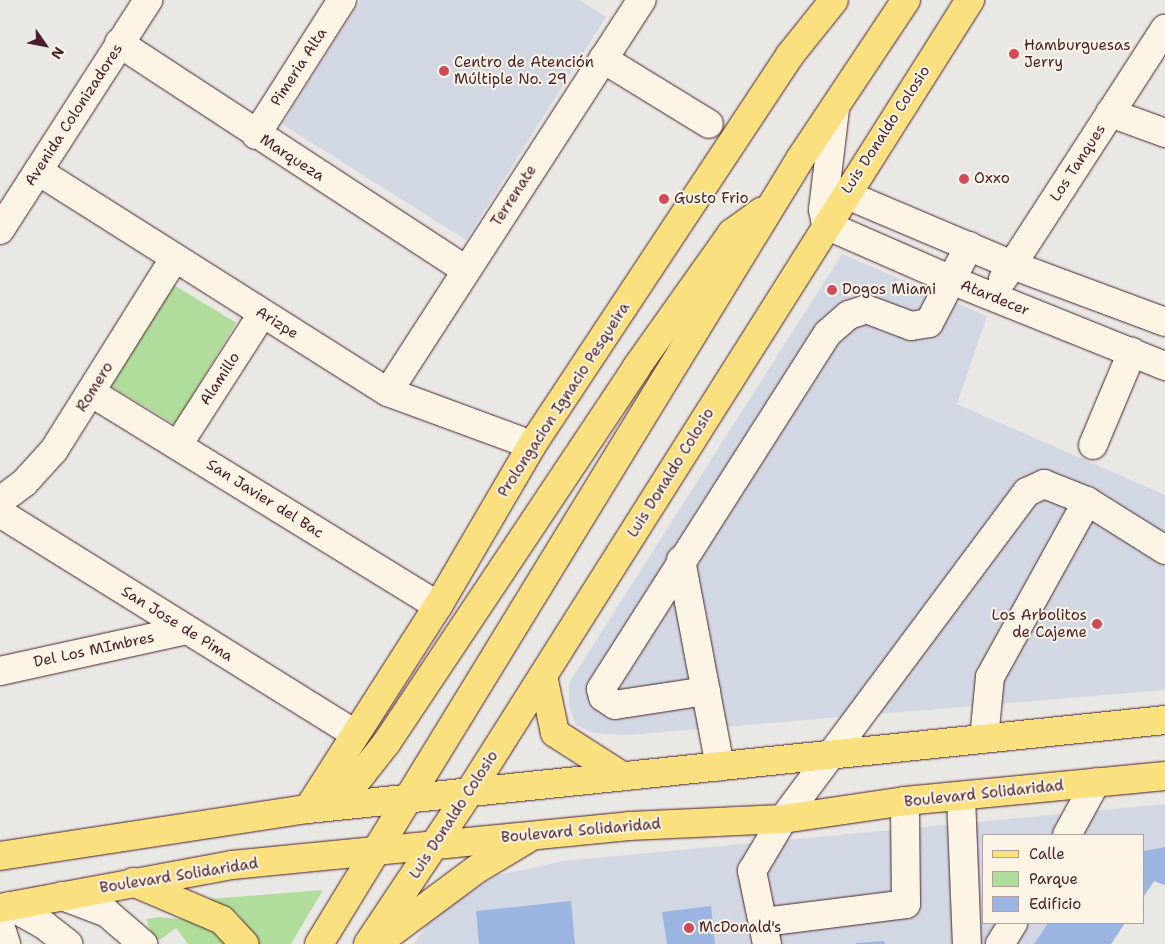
<!DOCTYPE html>
<html>
<head>
<meta charset="utf-8">
<style>
	body { margin:0 }
	#map { position:relative; width:1165px; height:944px; overflow:hidden; background:#e9e8e4; font-family:"Shantell Sans",sans-serif }
	div>[style] { position:absolute }
	[style*='--x'] { left:calc(var(--x)*1px); top:calc(var(--y)*1px); width:calc(var(--w)*1px); rotate:calc(var(--a)*1deg) }
	.built>* { inset:0; background:#d2d8e3 }
	.green>* { inset:0; background:#b0dd9b; transform-origin:0 0 }
	.building>* { inset:0; background:#9bb4e1 }
	.roads { filter:drop-shadow(0 0 1px #4a1f2b) drop-shadow(0 0 1px #4a1f2b) }
	.minor>* { height:28px; margin:-14px; padding:0 14px; transform-origin:14px; border-radius:14px; background:#fcf5e5 }
	.major>* { height:28px; margin:-14px; padding:0 14px; transform-origin:14px; border-radius:14px; background:#fbe080 }
	.dots>* { width:14px; height:14px; translate:-50% -50%; box-sizing:border-box; border:2px solid #fcf5e5; border-radius:50% }
	span { translate:-50% -50%; white-space:nowrap; text-align:center; line-height:1.15; -webkit-text-stroke:4px #fcf5e5; paint-order:stroke }
	.poi-label { font-size:15px; color:#4a1f2b }
	.left { translate:0 -50%; text-align:left }
	.right { translate:-100% -50%; text-align:right }
	.street-label { font-size:15px; color:#4a1f2b }
	.legend { position:absolute; left:982px; top:834px; width:162px; height:90px; box-sizing:border-box; background:#fcf5e5; border:1px solid #b59f9b; margin:0; padding:6px 9px; list-style:none; font-size:15px; color:#4a1f2b }
	.legend li { display:flex; align-items:center; gap:10px; height:25px }
	.legend b { width:25px; border:1px solid #b59f9b }
	.north { position:absolute; left:20px; top:20px; width:50px; height:50px; -webkit-text-stroke:4px #fcf5e5; paint-order:stroke; rotate:123deg; font-size:14px; font-weight:700; line-height:20px; text-align:center; color:#4a1f2b }
	.north::after { content:''; display:block; margin:auto; width:18px; height:22px; background:#4a1f2b; clip-path:polygon(50% 0,100% 100%,50% 72%,0 100%) }
</style>
</head>
<body>
<div id="map">
	<div class="built">
		<i style="clip-path:polygon(360px 0,579px 0,606px 17px,466px 240px,282px 124px)"></i>
		<i style="clip-path:polygon(842px 254px,987px 316px,957px 404px,1165px 495px,1165px 690px,627px 735px,594px 733px,576px 725px,569px 707px,569px 683px)"></i>
		<i style="clip-path:polygon(1165px 804px,1165px 885px,1154px 881px,1144px 896px,1144px 835px,984px 835px,984px 923px,1125px 923px,1111px 944px,414px 944px,435px 913px,498px 875px,564px 861px)"></i>
	</div>
	<div class="green">
		<i style="left:172px;top:284px;width:75px;height:119px;rotate:31deg"></i>
		<i style="clip-path:polygon(323px 890px,291px 944px,259px 944px,238px 914px,209px 899px)"></i>
		<i style="clip-path:polygon(160px 917px,188px 920px,211px 930px,225px 944px,188px 944px,176px 928px,161px 939px,154px 940px,146px 919px)"></i>
	</div>
	<div class="building">
		<i style="clip-path:polygon(1165px 847px,1165px 885px,1154px 881px,1144px 896px,1144px 851px)"></i>
		<i style="clip-path:polygon(571px 901px,575px 944px,479px 944px,476px 911px)"></i>
		<i style="clip-path:polygon(711px 906px,715px 944px,667px 944px,662px 912px)"></i>
		<i style="clip-path:polygon(1048px 923px,1125px 923px,1111px 944px,1034px 944px)"></i>
		<i style="clip-path:polygon(884px 941px,885px 944px,856px 944px,856px 943px)"></i>
	</div>
	<div class="roads">
		<div class="minor">
			<i style="--x:119;--y:43;--w:415;--a:33.2"></i>
			<i style="--x:603;--y:59;--w:124;--a:31.5"></i>
			<i style="--x:835;--y:109;--w:101;--a:96.8"></i>
			<i style="--x:823;--y:209;--w:16;--a:79"></i>
			<i style="--x:826;--y:225;--w:137;--a:23.7"></i>
			<i style="--x:951;--y:280;--w:231;--a:21.9"></i>
			<i style="--x:1110;--y:113;--w:59;--a:20"></i>
			<i style="--x:256;--y:135;--w:160;--a:-57.5"></i>
			<i style="--x:38;--y:171;--w:414;--a:32.3"></i>
			<i style="--x:388;--y:392;--w:153;--a:20.2"></i>
			<i style="--x:845;--y:194;--w:181;--a:23"></i>
			<i style="--x:1012;--y:265;--w:163;--a:20.4"></i>
			<i style="--x:0;--y:230;--w:274;--a:-57.2"></i>
			<i style="--x:1003;--y:279;--w:298;--a:-57.1"></i>
			<i style="--x:388;--y:392;--w:467;--a:-57.1"></i>
			<i style="--x:92;--y:393;--w:406;--a:31.6"></i>
			<i style="--x:178;--y:445;--w:156;--a:-57.3"></i>
			<i style="--x:1093;--y:445;--w:101;--a:-67.2"></i>
			<i style="--x:0;--y:501;--w:31;--a:-37"></i>
			<i style="--x:25;--y:482;--w:43;--a:-47.8"></i>
			<i style="--x:54;--y:450;--w:226;--a:-57.9"></i>
			<i style="--x:0;--y:513;--w:418;--a:31.9"></i>
			<i style="--x:681;--y:560;--w:210;--a:79.3"></i>
			<i style="--x:0;--y:671;--w:191;--a:-12.4"></i>
			<i style="--x:706;--y:691;--w:92;--a:171.3"></i>
			<i style="--x:615;--y:705;--w:14;--a:-146"></i>
			<i style="--x:603;--y:697;--w:8;--a:-104"></i>
			<i style="--x:601;--y:689;--w:422;--a:-57.5"></i>
			<i style="--x:828;--y:333;--w:28;--a:-41"></i>
			<i style="--x:849;--y:315;--w:18;--a:-19"></i>
			<i style="--x:866;--y:309;--w:48;--a:20.7"></i>
			<i style="--x:911;--y:326;--w:18;--a:-9"></i>
			<i style="--x:929;--y:323;--w:87;--a:-62.5"></i>
			<i style="--x:984;--y:739;--w:62;--a:-84.5"></i>
			<i style="--x:990;--y:677;--w:201;--a:-61.1"></i>
			<i style="--x:961;--y:797;--w:147;--a:87.7"></i>
			<i style="--x:1067;--y:835;--w:60;--a:-61.3"></i>
			<i style="--x:62;--y:896;--w:48;--a:20.7"></i>
			<i style="--x:107;--y:913;--w:48;--a:40.7"></i>
			<i style="--x:10;--y:906;--w:39;--a:29"></i>
			<i style="--x:44;--y:925;--w:31;--a:38"></i>
			<i style="--x:764;--y:922;--w:143;--a:-7.2"></i>
			<i style="--x:906;--y:904;--w:103;--a:-90.6"></i>
			<i style="--x:0;--y:925;--w:20;--a:72"></i>
			<i style="--x:767;--y:944;--w:75;--a:-101.6"></i>
			<i style="--x:752;--y:871;--w:61;--a:-59.2"></i>
			<i style="--x:783;--y:819;--w:408;--a:-53.3"></i>
			<i style="--x:1027;--y:492;--w:19;--a:-25"></i>
			<i style="--x:1044;--y:484;--w:46;--a:21.6"></i>
			<i style="--x:1087;--y:501;--w:92;--a:32.1"></i>
			<i style="--x:1000;--y:944;--w:25;--a:-58"></i>
		</div>
		<div class="major">
			<i style="--x:543;--y:676;--w:58;--a:78.1"></i>
			<i style="--x:555;--y:733;--w:76;--a:32.6"></i>
			<i style="--x:320;--y:803;--w:39;--a:-29"></i>
			<i style="--x:354;--y:784;--w:53;--a:-51.8"></i>
			<i style="--x:387;--y:742;--w:449;--a:-56.3"></i>
			<i style="--x:636;--y:368;--w:166;--a:-54.6"></i>
			<i style="--x:732;--y:233;--w:37;--a:-36"></i>
			<i style="--x:308;--y:809;--w:241;--a:-57.4"></i>
			<i style="--x:438;--y:606;--w:186;--a:-59.7"></i>
			<i style="--x:532;--y:445;--w:468;--a:-56.5"></i>
			<i style="--x:790;--y:55;--w:70;--a:-51.3"></i>
			<i style="--x:0;--y:856;--w:312;--a:-8.7"></i>
			<i style="--x:308;--y:809;--w:862;--a:-5.93"></i>
			<i style="--x:133;--y:882;--w:97;--a:23.1"></i>
			<i style="--x:222;--y:920;--w:33;--a:47"></i>
			<i style="--x:0;--y:908;--w:236;--a:-10.5"></i>
			<i style="--x:232;--y:865;--w:399;--a:-5.6"></i>
			<i style="--x:629;--y:826;--w:154;--a:-2.6"></i>
			<i style="--x:783;--y:819;--w:123;--a:-8.4"></i>
			<i style="--x:905;--y:801;--w:261;--a:-5.5"></i>
			<i style="--x:380;--y:941;--w:121;--a:-36.6"></i>
			<i style="--x:477;--y:869;--w:58;--a:-31"></i>
			<i style="--x:319;--y:944;--w:921;--a:-58.5"></i>
			<i style="--x:800;--y:159;--w:191;--a:-56.3"></i>
			<i style="--x:368;--y:944;--w:184;--a:-56.3"></i>
			<i style="--x:470;--y:791;--w:936;--a:-57.7"></i>
		</div>
	</div>
	<div class="dots">
		<i style="left:1014px;top:54px;background:#d1495b"></i>
		<i style="left:444px;top:71px;background:#d1495b"></i>
		<i style="left:964px;top:179px;background:#d1495b"></i>
		<i style="left:664px;top:199px;background:#d1495b"></i>
		<i style="left:832px;top:290px;background:#d1495b"></i>
		<i style="left:1097px;top:624px;background:#d1495b"></i>
		<i style="left:689px;top:928px;background:#d1495b"></i>
	</div>
	<div class="poi-label">
		<span class="left" style="left:1024px;top:54px">Hamburguesas<br>Jerry</span>
		<span class="left" style="left:454px;top:71px">Centro de Atención<br>Múltiple No. 29</span>
		<span class="left" style="left:974px;top:179px">Oxxo</span>
		<span class="left" style="left:674px;top:199px">Gusto Frio</span>
		<span class="left" style="left:842px;top:290px">Dogos Miami</span>
		<span class="right" style="left:1087px;top:624px">Los Arbolitos<br>de Cajeme</span>
		<span class="left" style="left:699px;top:928px">McDonald's</span>
	</div>
	<div class="street-label">
		<span style="left:299px;top:67px;rotate:-57deg">Pimeria Alta</span>
		<span style="left:74px;top:115px;rotate:-57deg">Avenida Colonizadores</span>
		<span style="left:886px;top:130px;rotate:-57deg">Luis Donaldo Colosio</span>
		<span style="left:292px;top:158px;rotate:33deg">Marqueza</span>
		<span style="left:1078px;top:163px;rotate:-57deg">Los Tanques</span>
		<span style="left:514px;top:196px;rotate:-57deg">Terrenate</span>
		<span style="left:995px;top:298px;rotate:22deg">Atardecer</span>
		<span style="left:277px;top:323px;rotate:32deg">Arizpe</span>
		<span style="left:220px;top:379px;rotate:-57deg">Alamillo</span>
		<span style="left:95px;top:387px;rotate:-58deg">Romero</span>
		<span style="left:564px;top:400px;rotate:-57deg">Prolongacion Ignacio Pesqueira</span>
		<span style="left:671px;top:473px;rotate:-58deg">Luis Donaldo Colosio</span>
		<span style="left:265px;top:499px;rotate:32deg">San Javier del Bac</span>
		<span style="left:177px;top:624px;rotate:32deg">San Jose de Pima</span>
		<span style="left:94px;top:650px;rotate:-12deg">Del Los MImbres</span>
		<span style="left:984px;top:794px;rotate:-6deg">Boulevard Solidaridad</span>
		<span style="left:454px;top:815px;rotate:-57deg">Luis Donaldo Colosio</span>
		<span style="left:581px;top:831px;rotate:-5deg">Boulevard Solidaridad</span>
		<span style="left:179px;top:876px;rotate:-9deg">Boulevard Solidaridad</span>
	</div>
	<ul class="legend">
	<li><b style="height:6px;background:#fbe080"></b>Calle</li>
	<li><b style="height:14px;background:#b0dd9b"></b>Parque</li>
	<li><b style="height:14px;background:#9bb4e1"></b>Edificio</li>
	</ul>
	<div class="north">N</div>
</div>
</body>
</html>
